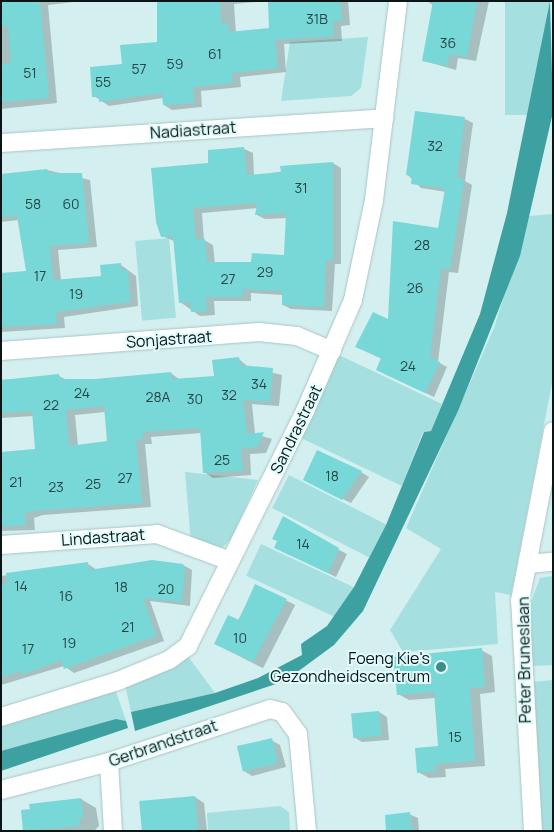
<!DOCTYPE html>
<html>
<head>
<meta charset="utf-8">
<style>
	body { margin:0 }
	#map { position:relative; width:554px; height:832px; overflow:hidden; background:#d3efef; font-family:Manrope,sans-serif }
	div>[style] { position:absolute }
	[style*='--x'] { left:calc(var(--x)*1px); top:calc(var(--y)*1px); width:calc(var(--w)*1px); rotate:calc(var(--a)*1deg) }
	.green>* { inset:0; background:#a6dfdf; transform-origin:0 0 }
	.water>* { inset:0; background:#3ea1a1 }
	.shadow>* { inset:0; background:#0003; transform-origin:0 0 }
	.building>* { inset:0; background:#78d8d8; transform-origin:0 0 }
	.roads { filter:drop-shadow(0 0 1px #a9c4c4) drop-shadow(0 0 1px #a9c4c4) }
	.minor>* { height:18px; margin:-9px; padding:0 9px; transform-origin:9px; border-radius:9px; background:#fff }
	.dots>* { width:14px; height:14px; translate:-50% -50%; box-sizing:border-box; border:2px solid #e0fcfc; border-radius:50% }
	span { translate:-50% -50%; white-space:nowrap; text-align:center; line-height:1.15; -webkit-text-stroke:4px #e0fcfc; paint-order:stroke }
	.number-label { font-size:14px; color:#264646 }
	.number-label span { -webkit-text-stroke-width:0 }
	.street-label { font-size:16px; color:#0b1515 }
	.poi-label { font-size:16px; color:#0b1515 }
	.right { translate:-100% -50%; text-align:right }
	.frame { position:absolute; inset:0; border:2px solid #0b1515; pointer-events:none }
</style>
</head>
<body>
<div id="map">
	<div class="green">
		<i style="left:505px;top:1px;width:45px;height:114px"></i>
		<i style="clip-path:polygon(368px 37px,361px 88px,351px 96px,281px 101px,290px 42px)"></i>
		<i style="clip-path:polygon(553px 214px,553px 378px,511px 595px,495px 592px,498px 644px,403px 652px,390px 630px,441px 549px,406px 528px,494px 328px,529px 216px)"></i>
		<i style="left:169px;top:238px;width:80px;height:34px;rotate:85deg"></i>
		<i style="clip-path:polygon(339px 355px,442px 404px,431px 431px,423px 432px,402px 486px,301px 438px)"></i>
		<i style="clip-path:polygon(185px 472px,258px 480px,231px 539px,221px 549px,191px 542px)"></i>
		<i style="left:289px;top:475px;width:109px;height:37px;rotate:27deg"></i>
		<i style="left:261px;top:544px;width:102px;height:35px;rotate:25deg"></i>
		<i style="clip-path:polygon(553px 576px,553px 665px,532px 666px,529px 607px,540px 578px)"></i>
		<i style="clip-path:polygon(187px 655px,215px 693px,131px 712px,125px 685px)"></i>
		<i style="clip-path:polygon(553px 680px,553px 831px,541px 831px,532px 682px)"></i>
		<i style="clip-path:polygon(115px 689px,126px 721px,1px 751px,1px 724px)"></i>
		<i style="clip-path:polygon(280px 806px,289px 812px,290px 831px,208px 831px,207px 813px)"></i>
	</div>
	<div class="water">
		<i style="clip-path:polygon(550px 1px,553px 112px,520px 256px,458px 411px,363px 611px,334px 645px,285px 681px,135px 731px,131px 712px,215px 693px,258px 678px,302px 655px,301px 644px,327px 626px,354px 587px,386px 525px,424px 432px,431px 431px,480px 314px,507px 213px)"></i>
		<i style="clip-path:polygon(116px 719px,126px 721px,128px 728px,1px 771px,1px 751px)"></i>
	</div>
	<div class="shadow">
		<i style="clip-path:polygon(1px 1px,83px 1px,48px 5px,57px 103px,1px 109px)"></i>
		<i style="clip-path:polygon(evenodd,157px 1px,348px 1px,350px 25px,341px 26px,342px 41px,284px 44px,286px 72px,240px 77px,241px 87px,201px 91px,202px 107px,172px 110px,164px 105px,163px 98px,109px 106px,94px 96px,123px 65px,158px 44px,157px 1px,269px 1px,270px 29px,236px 33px,234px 4px,269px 1px)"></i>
		<i style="clip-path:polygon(489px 1px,476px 61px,458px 58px,456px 70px,424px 61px,434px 6px,427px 1px)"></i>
		<i style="clip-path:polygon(465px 119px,473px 123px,465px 181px,472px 185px,458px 273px,449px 272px,438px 362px,447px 367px,434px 397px,385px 374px,382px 359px,365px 351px,389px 321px,439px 229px,446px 192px,421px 188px,407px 174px)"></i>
		<i style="clip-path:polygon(evenodd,244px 149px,253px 153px,254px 176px,333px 163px,341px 168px,341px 264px,335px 264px,332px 311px,291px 309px,283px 305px,283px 295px,251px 293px,251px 301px,214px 301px,215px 315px,200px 316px,180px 302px,174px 241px,162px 236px,210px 165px,209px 151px,244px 149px,258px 208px,257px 215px,265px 219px,287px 218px,285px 257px,252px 263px,215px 264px,213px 245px,204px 240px,202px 213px,258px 208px)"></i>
		<i style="clip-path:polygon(47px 170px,90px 180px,97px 247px,58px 250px,61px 280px,103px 277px,121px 265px,136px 276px,138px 306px,64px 317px,65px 328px,1px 332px,1px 275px,28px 272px,19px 220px,1px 222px,1px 175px)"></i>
		<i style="clip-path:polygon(evenodd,239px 359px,248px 367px,282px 375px,279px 406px,252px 404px,255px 434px,272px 439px,266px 453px,250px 454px,251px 475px,213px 478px,204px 472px,201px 433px,151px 437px,152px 444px,145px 444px,151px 507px,43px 515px,34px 518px,35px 530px,1px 531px,1px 453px,37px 450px,34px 416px,1px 418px,1px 380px,59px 376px,67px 380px,95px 381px,171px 373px,180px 380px,215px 377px,239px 359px,105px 412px,108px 442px,78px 446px,75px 415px,105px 412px)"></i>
		<i style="clip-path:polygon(361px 472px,369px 477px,351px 503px,312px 484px)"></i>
		<i style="clip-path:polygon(307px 534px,347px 554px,336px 577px,284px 552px)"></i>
		<i style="clip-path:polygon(88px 564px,97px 570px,183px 565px,192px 570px,190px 606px,150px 601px,164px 641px,74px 673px,64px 666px,1px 685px,1px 576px)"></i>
		<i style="left:256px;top:585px;width:44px;height:71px;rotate:27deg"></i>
		<i style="clip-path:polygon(481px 650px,492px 656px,495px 692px,480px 694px,485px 766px,445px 769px,446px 777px,429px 778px,418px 772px,439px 747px,435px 698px,409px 700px,398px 694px)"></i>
		<i style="clip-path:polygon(379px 712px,387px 717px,389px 740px,362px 742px,354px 737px)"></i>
		<i style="clip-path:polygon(271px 740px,280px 745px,286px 767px,252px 776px,244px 771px)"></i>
		<i style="clip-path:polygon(195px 797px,204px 803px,207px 831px,145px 831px)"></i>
		<i style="clip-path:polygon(81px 799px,96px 808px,99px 826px,94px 831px,25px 831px)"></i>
		<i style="clip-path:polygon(409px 814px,418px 818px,419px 831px,388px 831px)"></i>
	</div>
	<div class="building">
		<i style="clip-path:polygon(1px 1px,40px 1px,49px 98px,1px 102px,1px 64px,11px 63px,8px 27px,1px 27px)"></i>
		<i style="clip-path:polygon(157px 1px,220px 1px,221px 24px,228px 23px,229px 32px,269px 28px,268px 1px,340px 1px,342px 21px,333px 21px,334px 36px,275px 40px,278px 68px,232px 73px,233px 83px,193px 87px,194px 103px,163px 105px,162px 93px,99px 102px,99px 97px,92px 97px,90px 67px,122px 64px,120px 45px,157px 42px)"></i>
		<i style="clip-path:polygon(433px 1px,477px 1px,467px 57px,450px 54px,447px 66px,422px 61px)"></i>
		<i style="clip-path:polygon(415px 111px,465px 117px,457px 178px,464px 179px,461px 201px,450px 269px,441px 268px,430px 357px,440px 362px,425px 393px,376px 370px,381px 358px,355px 347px,373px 312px,388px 319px,393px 221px,438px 228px,445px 189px,411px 184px,412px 176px,406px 175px)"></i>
		<i style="clip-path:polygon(evenodd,244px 147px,247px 175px,281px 172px,280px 166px,333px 162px,333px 260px,326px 260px,324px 307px,282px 305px,282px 291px,243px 289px,243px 297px,206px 297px,207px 311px,191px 312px,190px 302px,179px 303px,173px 236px,161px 237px,156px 222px,151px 168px,208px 163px,208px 150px,244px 147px,257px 203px,255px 215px,286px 213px,284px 255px,252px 253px,251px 262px,207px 262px,205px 239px,196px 240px,193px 208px,257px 203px)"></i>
		<i style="clip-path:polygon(47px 169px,48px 173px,82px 173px,89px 243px,50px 246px,53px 280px,101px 276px,100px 265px,121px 263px,121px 270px,128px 270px,130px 302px,56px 312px,57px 324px,1px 327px,1px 273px,26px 271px,17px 216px,1px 217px,1px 174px)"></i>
		<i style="clip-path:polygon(evenodd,239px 357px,240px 365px,273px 368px,270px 402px,243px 400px,247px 434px,264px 432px,257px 448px,241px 449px,243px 471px,203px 473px,200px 428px,143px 432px,143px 439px,136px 440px,142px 503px,34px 511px,25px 513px,26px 525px,1px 527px,1px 452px,35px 449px,32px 411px,1px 413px,1px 380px,59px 374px,60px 379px,95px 379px,171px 372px,172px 379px,214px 376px,212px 360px,239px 357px,104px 406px,107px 441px,69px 446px,66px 410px,104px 406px)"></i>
		<i style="clip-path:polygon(317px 450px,362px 471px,342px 500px,303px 480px)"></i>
		<i style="clip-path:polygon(283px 516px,339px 548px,328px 573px,274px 548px,277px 541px,272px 539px)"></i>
		<i style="clip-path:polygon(152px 560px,183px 564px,185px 568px,182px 602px,143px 598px,156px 636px,64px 669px,61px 660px,21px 675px,20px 671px,1px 677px,1px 584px,7px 583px,6px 573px,88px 562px,89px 570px)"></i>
		<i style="clip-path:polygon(255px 584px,287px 599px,253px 662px,214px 644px,228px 615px,239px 620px)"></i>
		<i style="clip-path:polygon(482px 648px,485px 687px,470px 688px,475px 761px,435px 764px,436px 771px,417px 773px,415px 748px,438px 746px,434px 692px,397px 695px,393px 657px)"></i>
		<i style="left:379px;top:711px;width:25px;height:28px;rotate:85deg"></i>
		<i style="left:272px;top:738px;width:26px;height:36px;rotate:77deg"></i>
		<i style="left:195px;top:796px;width:35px;height:56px;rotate:85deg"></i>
		<i style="clip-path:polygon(81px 798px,84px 818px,79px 818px,80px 826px,23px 831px,21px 810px,30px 809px,29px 804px)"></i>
		<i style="clip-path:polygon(410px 812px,412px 831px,386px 831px,385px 815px)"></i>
	</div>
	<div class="roads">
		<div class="minor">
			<i style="--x:1;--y:143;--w:384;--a:-3.7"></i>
			<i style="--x:1;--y:351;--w:259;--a:-4.2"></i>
			<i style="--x:259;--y:332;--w:38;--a:6"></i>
			<i style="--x:297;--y:336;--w:38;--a:23"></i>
			<i style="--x:1;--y:545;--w:156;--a:-4"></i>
			<i style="--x:157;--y:534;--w:78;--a:20.3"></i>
			<i style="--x:528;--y:564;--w:25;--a:-5"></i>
			<i style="--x:1;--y:717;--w:122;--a:-17.1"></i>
			<i style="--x:118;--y:681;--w:55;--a:-22.4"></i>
			<i style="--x:169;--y:660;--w:24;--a:-36"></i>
			<i style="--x:188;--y:646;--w:263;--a:-63.5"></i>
			<i style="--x:305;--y:411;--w:121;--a:-66.6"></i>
			<i style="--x:353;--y:300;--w:102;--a:-78.1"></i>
			<i style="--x:374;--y:200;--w:200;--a:-83.1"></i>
			<i style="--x:109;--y:762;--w:69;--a:86.7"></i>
			<i style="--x:1;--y:790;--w:112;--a:-14.5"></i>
			<i style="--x:109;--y:762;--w:169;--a:-18.2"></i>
			<i style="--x:270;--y:709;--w:12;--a:14"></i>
			<i style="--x:282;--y:712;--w:27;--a:54"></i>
			<i style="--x:298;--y:734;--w:97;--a:84.7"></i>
			<i style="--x:533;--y:831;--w:230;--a:-93.2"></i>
			<i style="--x:520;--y:601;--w:173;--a:-79"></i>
		</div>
	</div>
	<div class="dots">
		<i style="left:441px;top:667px;background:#438b8b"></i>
	</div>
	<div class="number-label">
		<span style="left:317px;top:19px">31B</span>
		<span style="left:448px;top:43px">36</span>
		<span style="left:215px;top:54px">61</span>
		<span style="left:175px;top:64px">59</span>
		<span style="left:139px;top:69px">57</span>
		<span style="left:30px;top:73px">51</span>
		<span style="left:103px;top:82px">55</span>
		<span style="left:435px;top:146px">32</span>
		<span style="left:301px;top:188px">31</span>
		<span style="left:33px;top:204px">58</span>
		<span style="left:71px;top:204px">60</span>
		<span style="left:422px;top:245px">28</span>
		<span style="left:265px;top:272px">29</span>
		<span style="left:40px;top:276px">17</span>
		<span style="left:228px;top:279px">27</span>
		<span style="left:415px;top:288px">26</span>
		<span style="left:76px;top:294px">19</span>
		<span style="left:408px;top:366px">24</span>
		<span style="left:259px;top:384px">34</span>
		<span style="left:82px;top:393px">24</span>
		<span style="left:229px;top:395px">32</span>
		<span style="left:158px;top:397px">28A</span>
		<span style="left:195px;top:399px">30</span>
		<span style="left:51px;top:405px">22</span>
		<span style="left:222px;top:460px">25</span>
		<span style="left:332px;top:476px">18</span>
		<span style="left:125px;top:478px">27</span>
		<span style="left:16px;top:482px">21</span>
		<span style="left:93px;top:484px">25</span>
		<span style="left:56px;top:487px">23</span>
		<span style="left:303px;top:544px">14</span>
		<span style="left:21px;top:586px">14</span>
		<span style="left:121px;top:587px">18</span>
		<span style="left:166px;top:589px">20</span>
		<span style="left:66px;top:596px">16</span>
		<span style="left:128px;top:627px">21</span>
		<span style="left:240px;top:638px">10</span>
		<span style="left:69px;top:643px">19</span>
		<span style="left:28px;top:649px">17</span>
		<span style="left:455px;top:737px">15</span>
	</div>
	<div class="street-label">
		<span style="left:193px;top:130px;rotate:-4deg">Nadiastraat</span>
		<span style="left:169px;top:339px;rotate:-4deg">Sonjastraat</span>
		<span style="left:296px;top:429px;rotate:-64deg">Sandrastraat</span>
		<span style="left:103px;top:537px;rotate:-4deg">Lindastraat</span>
		<span style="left:524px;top:660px;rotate:-91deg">Peter Bruneslaan</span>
		<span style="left:163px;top:743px;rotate:-19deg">Gerbrandstraat</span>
	</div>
	<div class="poi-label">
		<span class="right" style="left:430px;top:667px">Foeng Kie's<br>Gezondheidscentrum</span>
	</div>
	<div class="frame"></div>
</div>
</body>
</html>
